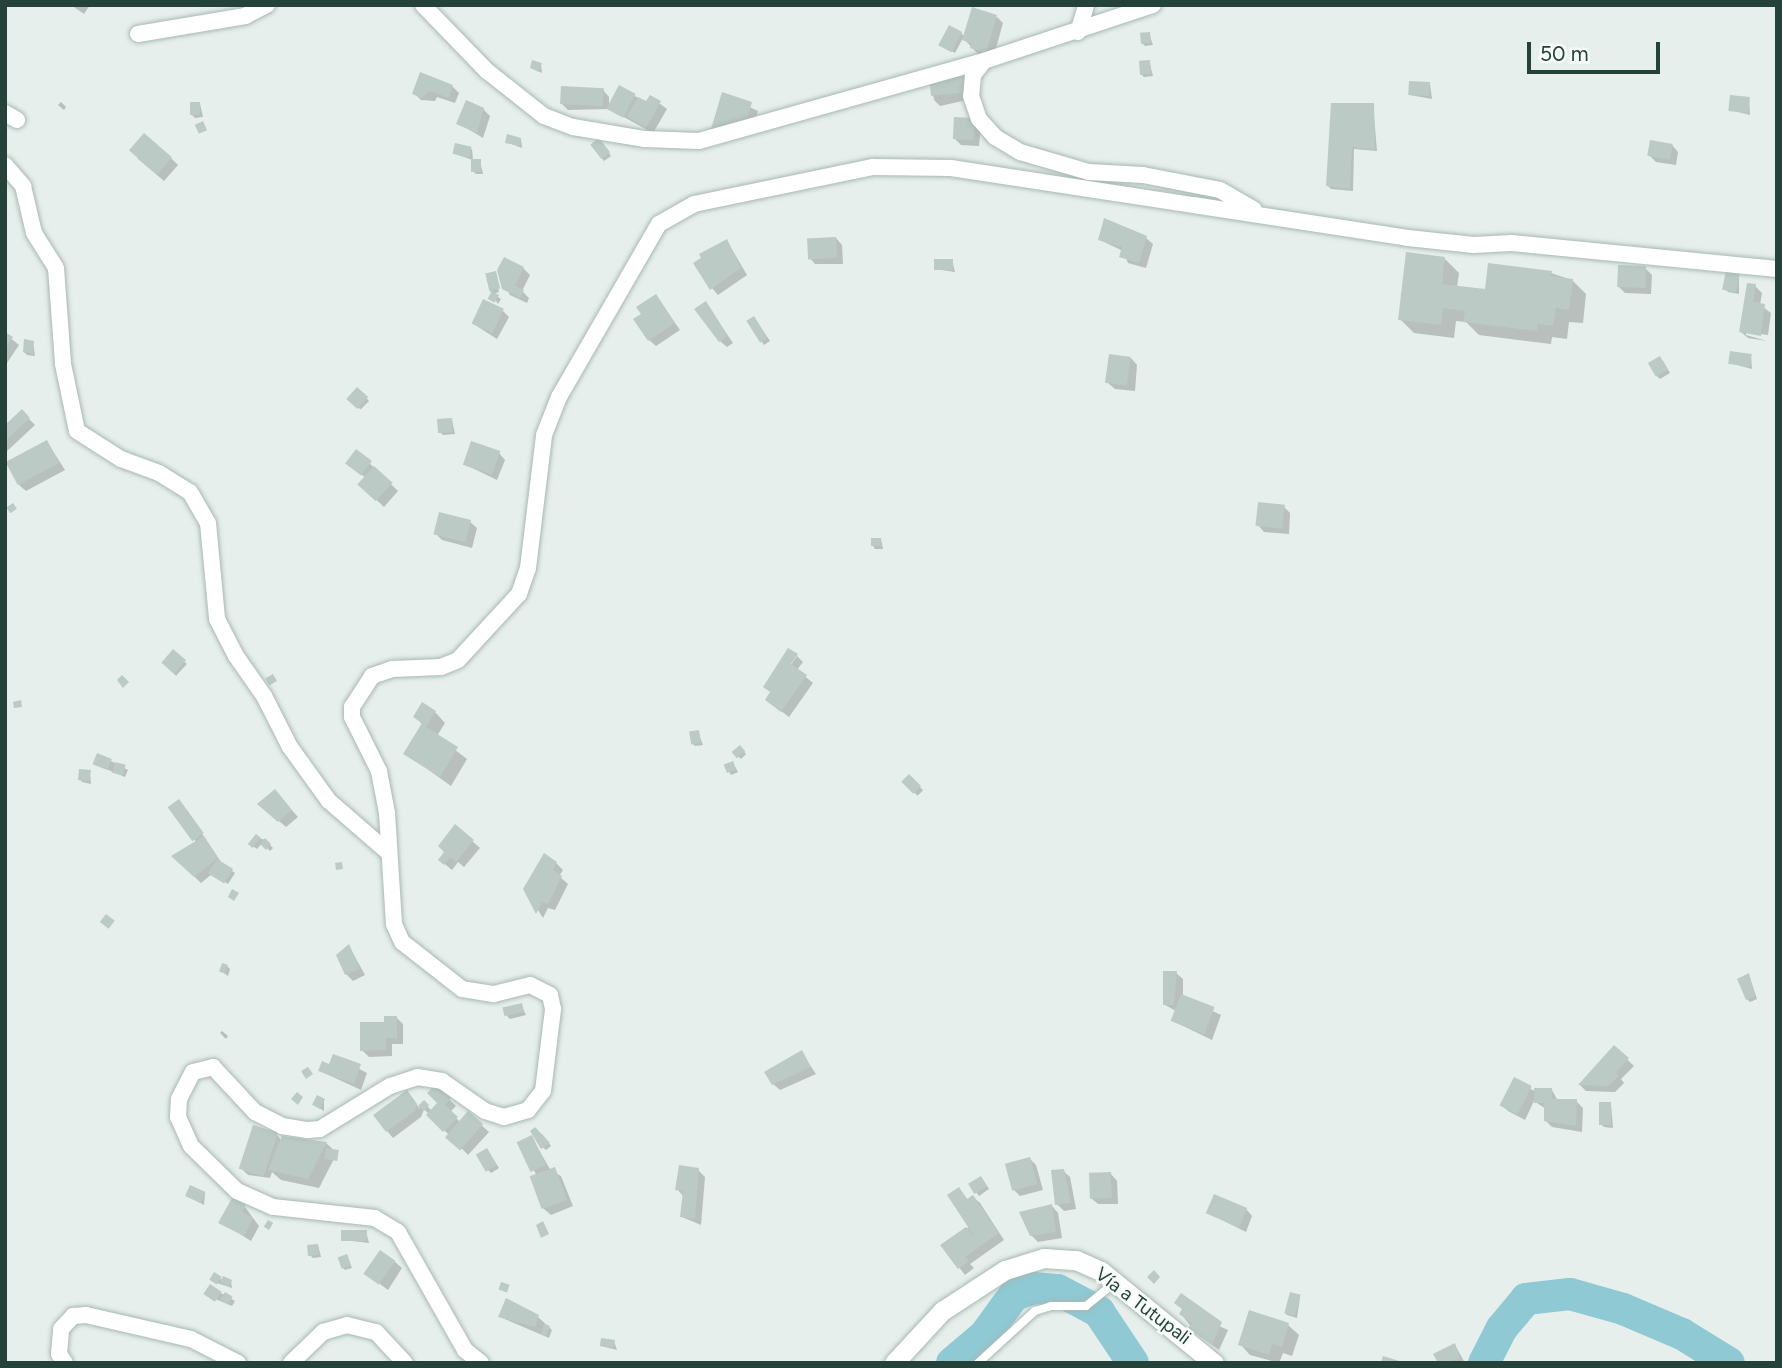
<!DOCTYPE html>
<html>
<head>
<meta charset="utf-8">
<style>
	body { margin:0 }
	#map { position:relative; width:1782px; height:1368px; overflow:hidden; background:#e6efeb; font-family:Figtree,sans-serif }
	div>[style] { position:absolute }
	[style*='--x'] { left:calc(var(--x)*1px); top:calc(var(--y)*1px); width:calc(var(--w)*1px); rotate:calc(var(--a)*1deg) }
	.shadow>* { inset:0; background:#0003; transform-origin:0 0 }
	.river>* { height:32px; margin:-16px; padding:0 16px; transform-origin:16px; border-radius:16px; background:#8ec9d4 }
	.building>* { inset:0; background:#bbcac4; transform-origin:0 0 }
	.roads { filter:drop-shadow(0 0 2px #a8b8b2) drop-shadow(0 0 2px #a8b8b2) }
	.service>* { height:8px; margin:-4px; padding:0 4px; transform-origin:4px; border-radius:4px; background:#fff }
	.minor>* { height:16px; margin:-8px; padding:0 8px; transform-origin:8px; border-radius:8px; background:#fff }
	.tertiary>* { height:19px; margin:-9.5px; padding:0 9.5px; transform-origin:9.5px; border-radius:9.5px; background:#fff }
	span { translate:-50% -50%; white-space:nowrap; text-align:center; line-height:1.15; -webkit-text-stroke:5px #f7fbf9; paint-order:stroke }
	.street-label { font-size:19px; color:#24423a }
	.frame { position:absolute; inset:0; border:7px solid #24423a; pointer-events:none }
	.scale { position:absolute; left:1527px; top:42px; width:133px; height:32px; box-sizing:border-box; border:4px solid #24423a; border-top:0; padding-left:9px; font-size:21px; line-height:24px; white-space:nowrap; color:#24423a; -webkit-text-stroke:5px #f7fbf9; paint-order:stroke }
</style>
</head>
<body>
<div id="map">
	<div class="shadow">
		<i style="clip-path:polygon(71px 5px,90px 5px,84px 14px)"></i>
		<i style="clip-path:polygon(997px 17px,1003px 23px,993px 59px,978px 54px,963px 38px,955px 53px,945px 48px,961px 33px,965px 37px)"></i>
		<i style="clip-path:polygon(1149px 34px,1153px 45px,1145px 46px,1142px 43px)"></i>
		<i style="clip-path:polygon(1149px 61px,1153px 76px,1144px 77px,1141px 74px)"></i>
		<i style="clip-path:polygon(541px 65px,542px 73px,532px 68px)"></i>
		<i style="clip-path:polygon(931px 81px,976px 98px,940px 106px,934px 100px)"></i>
		<i style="clip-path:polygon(1430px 84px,1432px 99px,1410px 95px)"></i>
		<i style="clip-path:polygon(452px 86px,459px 93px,455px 103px,437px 97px,435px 101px,421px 100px,414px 93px)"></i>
		<i style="clip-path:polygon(603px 90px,609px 97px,609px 107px,635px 96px,647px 104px,651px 97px,667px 109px,653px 133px,609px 109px,568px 110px,561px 103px)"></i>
		<i style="clip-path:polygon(723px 95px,758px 111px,752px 129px,719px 135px,713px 129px)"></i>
		<i style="clip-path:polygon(1749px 99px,1750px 115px,1730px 110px)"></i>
		<i style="clip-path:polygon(61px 102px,66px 107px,64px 110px,58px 105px)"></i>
		<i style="clip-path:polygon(200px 104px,203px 117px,195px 118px,192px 115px)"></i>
		<i style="clip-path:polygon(1373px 104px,1377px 151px,1354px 149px,1353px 191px,1331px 189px,1328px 186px)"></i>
		<i style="clip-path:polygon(483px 109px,490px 116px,483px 138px,458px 123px)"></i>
		<i style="clip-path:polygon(974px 120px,981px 126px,979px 146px,961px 145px,954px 138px)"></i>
		<i style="clip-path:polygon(521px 139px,522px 148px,507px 142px)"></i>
		<i style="clip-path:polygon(602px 143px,611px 156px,604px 161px,592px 146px)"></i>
		<i style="clip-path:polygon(1672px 145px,1678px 152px,1676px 165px,1656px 162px,1649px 155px)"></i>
		<i style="clip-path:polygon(472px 149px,473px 160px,455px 154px)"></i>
		<i style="clip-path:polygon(137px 158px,171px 158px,178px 165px,164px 181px)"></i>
		<i style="clip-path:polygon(480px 161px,483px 174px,476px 174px,473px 171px)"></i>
		<i style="clip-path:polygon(836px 238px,842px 245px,843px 264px,815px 264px,809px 257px)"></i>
		<i style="clip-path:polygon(1146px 238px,1153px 244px,1146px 268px,1128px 263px,1123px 251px,1100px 240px)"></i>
		<i style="clip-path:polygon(727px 241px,747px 275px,718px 295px,712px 288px)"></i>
		<i style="clip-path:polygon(1445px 259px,1459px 273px,1457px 287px,1487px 291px,1551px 273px,1572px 280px,1586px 294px,1583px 323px,1569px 322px,1567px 339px,1552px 337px,1551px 344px,1479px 335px,1466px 322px,1456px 321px,1454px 338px,1414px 333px,1400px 319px)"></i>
		<i style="clip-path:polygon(952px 260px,955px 272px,935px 269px)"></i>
		<i style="clip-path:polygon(523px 268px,530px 275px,522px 291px,529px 298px,527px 303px,510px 295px,499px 276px)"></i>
		<i style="clip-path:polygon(1645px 268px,1652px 275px,1651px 294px,1625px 293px,1618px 286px)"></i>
		<i style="clip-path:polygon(495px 274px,499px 292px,493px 294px,501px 299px,498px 304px,490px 291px)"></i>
		<i style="clip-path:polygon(1739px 275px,1739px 294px,1728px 292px,1725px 289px)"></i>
		<i style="clip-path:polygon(1755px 286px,1762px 293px,1760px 305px,1771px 313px,1768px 335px,1746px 332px,1746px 335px,1767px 341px,1748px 338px,1741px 332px)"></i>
		<i style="clip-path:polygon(656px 296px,680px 330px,656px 346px,649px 340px,643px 314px)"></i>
		<i style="clip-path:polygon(706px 304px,733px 343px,727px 347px,720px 341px)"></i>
		<i style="clip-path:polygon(503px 311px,509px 317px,497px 339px,472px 323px)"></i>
		<i style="clip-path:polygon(756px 321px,770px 341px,764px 345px,748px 322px)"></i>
		<i style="clip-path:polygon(5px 334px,19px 345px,5px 366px)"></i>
		<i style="clip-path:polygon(33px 342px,35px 356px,27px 355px,24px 352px)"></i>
		<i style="clip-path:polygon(1751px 356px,1752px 369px,1730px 363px)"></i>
		<i style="clip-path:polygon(1131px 358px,1137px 365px,1135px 391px,1115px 389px,1108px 383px)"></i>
		<i style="clip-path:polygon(1663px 361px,1670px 373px,1660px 379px,1657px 376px)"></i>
		<i style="left:357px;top:389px;width:17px;height:12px;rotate:45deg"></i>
		<i style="clip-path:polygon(22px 412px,35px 425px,5px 453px,5px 427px)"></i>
		<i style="clip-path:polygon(452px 420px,455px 434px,443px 435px,440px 432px)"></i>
		<i style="clip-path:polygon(47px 442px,65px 470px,26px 491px,19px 485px)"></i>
		<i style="clip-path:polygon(357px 451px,398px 491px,384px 507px,367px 491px,366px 478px,354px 469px)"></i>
		<i style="clip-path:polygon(499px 453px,505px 460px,497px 480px,464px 464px)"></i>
		<i style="clip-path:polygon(1284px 507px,1290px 513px,1289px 534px,1264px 532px,1258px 525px)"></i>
		<i style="clip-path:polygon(470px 522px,477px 528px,472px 548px,442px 540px,436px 534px)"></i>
		<i style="clip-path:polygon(881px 539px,883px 549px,875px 549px,873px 546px)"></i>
		<i style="left:173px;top:651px;width:19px;height:16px;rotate:43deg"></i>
		<i style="clip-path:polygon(797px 656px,803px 662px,797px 670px,813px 683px,789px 717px,767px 700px)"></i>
		<i style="clip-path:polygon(435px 712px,445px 723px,437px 736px,467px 759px,451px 786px,405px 753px,423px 725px,415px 717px)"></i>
		<i style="clip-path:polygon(698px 732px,703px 745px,695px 746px,692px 743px)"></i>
		<i style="clip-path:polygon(740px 747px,746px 754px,741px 759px,734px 752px)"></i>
		<i style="clip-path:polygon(111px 761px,128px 770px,125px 777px,94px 764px)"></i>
		<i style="clip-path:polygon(733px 763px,738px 772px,731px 775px,726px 766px)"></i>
		<i style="clip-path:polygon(90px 772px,91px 784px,82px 782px,80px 779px)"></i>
		<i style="left:909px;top:776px;width:20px;height:8px;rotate:45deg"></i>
		<i style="clip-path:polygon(281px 798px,298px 817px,286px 827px,266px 810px)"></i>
		<i style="clip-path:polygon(185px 808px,223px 865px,235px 873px,228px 884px,212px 874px,201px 883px,174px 857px,196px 843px)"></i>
		<i style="clip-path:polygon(456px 827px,480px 848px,464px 867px,458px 862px,452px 870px,440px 860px)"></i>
		<i style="clip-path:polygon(256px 837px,265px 840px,273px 848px,270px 851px,262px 843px,257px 849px,250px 844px)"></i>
		<i style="clip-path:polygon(556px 863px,563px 870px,559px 876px,568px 884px,555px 910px,548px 908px,543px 918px,525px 889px)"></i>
		<i style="clip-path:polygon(349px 946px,365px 975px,353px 981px,346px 974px)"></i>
		<i style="clip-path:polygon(227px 966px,230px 969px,228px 976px,221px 971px)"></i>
		<i style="clip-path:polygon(1176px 973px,1183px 979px,1183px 997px,1221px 1015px,1212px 1040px,1173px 1021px,1176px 1011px,1165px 1005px)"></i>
		<i style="clip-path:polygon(1749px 975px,1757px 999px,1750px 1002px,1747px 999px)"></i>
		<i style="clip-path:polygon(521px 1005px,526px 1015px,510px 1019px,507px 1016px)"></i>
		<i style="clip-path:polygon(396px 1017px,403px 1024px,403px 1044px,392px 1044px,392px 1056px,369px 1057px,362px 1050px)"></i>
		<i style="clip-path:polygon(222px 1031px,228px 1036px,226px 1039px,220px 1033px)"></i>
		<i style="clip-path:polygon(1614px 1047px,1634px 1066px,1621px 1079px,1624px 1083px,1615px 1092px,1586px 1091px,1580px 1085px)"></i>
		<i style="clip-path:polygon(801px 1052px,816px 1074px,780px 1090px,773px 1084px)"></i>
		<i style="clip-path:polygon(334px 1056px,367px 1073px,361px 1090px,320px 1071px,330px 1066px)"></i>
		<i style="clip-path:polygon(1514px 1079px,1536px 1092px,1552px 1090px,1558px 1101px,1576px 1101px,1583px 1108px,1582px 1132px,1552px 1127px,1546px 1121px,1546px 1109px,1534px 1101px,1525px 1120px,1508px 1111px,1501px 1104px)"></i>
		<i style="clip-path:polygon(436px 1086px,456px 1106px,450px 1112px,460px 1122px,468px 1113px,489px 1132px,468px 1155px,424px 1109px,421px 1117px,393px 1138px,387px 1131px,413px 1099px,419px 1108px,424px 1103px,432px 1111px,439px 1103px)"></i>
		<i style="clip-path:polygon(324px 1101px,324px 1111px,314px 1105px)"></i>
		<i style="clip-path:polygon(1611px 1104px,1613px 1128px,1604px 1127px,1601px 1124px)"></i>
		<i style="clip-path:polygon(542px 1134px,551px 1146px,546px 1150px,539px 1144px)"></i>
		<i style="clip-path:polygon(277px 1135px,282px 1141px,326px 1143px,337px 1153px,319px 1188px,281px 1180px,272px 1172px,270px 1178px,248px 1175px,241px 1168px)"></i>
		<i style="clip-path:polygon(532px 1138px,551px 1171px,561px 1176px,573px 1206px,551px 1215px,544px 1209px,537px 1176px,519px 1143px)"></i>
		<i style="clip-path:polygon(489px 1153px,499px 1168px,491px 1173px,488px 1170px)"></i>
		<i style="clip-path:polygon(1030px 1159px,1036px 1165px,1043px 1190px,1020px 1196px,1013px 1189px)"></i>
		<i style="clip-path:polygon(698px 1170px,705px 1177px,701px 1225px,682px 1217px,684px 1197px,677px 1189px)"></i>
		<i style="clip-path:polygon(1063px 1171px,1070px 1177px,1076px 1209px,1064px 1211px,1057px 1204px)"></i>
		<i style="clip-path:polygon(1111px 1174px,1117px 1181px,1118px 1204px,1098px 1204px,1091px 1198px)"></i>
		<i style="clip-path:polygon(983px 1180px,989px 1189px,979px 1196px,970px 1184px)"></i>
		<i style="clip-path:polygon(959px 1189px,968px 1200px,973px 1197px,980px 1203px,1004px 1240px,970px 1264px,974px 1268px,965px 1275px,943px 1246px,970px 1226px)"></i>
		<i style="clip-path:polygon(205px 1193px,204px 1205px,187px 1196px)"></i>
		<i style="clip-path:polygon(232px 1200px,245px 1207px,259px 1226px,251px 1241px,221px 1222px)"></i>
		<i style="clip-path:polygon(1052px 1206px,1058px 1213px,1062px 1238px,1038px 1242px,1031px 1235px)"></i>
		<i style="clip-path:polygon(1246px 1209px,1252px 1216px,1246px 1232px,1208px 1213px)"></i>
		<i style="clip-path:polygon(366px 1231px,369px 1243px,343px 1240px)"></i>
		<i style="clip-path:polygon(318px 1245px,321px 1257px,313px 1258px,310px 1255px)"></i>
		<i style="clip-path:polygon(347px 1256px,352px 1268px,345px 1270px,342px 1267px)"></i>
		<i style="clip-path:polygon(395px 1262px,402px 1268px,388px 1290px,367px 1274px)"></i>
		<i style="clip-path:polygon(220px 1279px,231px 1281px,232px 1288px,214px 1282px)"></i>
		<i style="clip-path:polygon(221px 1293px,235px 1301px,232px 1306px,208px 1296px)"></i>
		<i style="clip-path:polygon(1300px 1297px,1297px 1318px,1287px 1315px,1285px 1313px)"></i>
		<i style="clip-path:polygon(1184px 1310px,1228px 1330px,1219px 1350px,1197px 1334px,1181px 1314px)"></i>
		<i style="clip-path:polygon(500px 1317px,538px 1317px,552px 1330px,549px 1338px)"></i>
		<i style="clip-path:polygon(1288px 1325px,1299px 1335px,1292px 1356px,1283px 1353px,1279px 1363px,1250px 1355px,1240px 1344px)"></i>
		<i style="clip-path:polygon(614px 1341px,617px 1350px,601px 1346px)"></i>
		<i style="clip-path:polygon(1455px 1345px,1465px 1363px,1440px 1363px,1436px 1355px)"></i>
	</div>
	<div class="river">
		<i style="--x:952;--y:1363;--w:43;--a:-40.3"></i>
		<i style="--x:985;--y:1335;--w:49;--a:-54.1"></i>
		<i style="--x:1014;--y:1295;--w:21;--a:-19"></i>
		<i style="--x:1034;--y:1288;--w:24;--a:5"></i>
		<i style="--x:1058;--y:1290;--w:47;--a:28.2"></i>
		<i style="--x:1099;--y:1312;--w:61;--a:56.3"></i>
		<i style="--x:1484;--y:1363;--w:39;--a:-63"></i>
		<i style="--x:1502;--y:1328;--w:38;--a:-50"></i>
		<i style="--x:1526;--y:1299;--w:44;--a:-6.5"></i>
		<i style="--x:1570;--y:1294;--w:55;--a:15.8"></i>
		<i style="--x:1623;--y:1309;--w:64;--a:23"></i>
		<i style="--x:1682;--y:1334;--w:55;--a:31.7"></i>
	</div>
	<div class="building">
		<i style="clip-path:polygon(972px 7px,997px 15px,986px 53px,970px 48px,971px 43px,962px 40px)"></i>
		<i style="left:949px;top:25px;width:15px;height:23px;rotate:28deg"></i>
		<i style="left:1150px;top:32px;width:11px;height:10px;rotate:85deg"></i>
		<i style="clip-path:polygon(532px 60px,542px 63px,539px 72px,530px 68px)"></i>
		<i style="left:1150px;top:60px;width:14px;height:11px;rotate:86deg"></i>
		<i style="clip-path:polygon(420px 72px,453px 85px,449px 98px,430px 91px,422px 98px,412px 94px)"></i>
		<i style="left:968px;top:74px;width:18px;height:39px;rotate:84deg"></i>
		<i style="left:1409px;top:81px;width:21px;height:14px;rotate:3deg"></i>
		<i style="left:619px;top:85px;width:19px;height:27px;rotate:28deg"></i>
		<i style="left:561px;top:86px;width:43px;height:18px;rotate:3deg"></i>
		<i style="clip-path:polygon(722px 92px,752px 102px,746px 123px,711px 129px)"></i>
		<i style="clip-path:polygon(650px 95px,661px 101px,646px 128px,627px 116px,638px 97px,646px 101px)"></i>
		<i style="left:1730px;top:95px;width:20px;height:16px;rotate:6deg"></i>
		<i style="clip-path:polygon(466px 100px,484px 108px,477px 133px,456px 124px)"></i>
		<i style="left:190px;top:102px;width:10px;height:13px"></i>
		<i style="clip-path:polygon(1331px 103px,1374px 103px,1375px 150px,1352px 147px,1350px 189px,1326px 186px)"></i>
		<i style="left:954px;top:117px;width:21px;height:22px;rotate:3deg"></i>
		<i style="left:203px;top:121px;width:10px;height:9px;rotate:66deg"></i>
		<i style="left:144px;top:133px;width:37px;height:23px;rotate:41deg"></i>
		<i style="clip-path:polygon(507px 134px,521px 138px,520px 146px,505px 143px)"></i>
		<i style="left:599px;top:138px;width:18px;height:11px;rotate:52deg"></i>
		<i style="left:1650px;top:140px;width:23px;height:16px;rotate:10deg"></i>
		<i style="left:455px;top:143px;width:17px;height:11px;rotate:13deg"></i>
		<i style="left:471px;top:159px;width:10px;height:13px"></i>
		<i style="clip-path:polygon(1104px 218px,1147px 236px,1139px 263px,1119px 257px,1122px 247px,1098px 240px)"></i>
		<i style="left:836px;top:237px;width:21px;height:29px;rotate:87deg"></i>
		<i style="clip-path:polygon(727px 239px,741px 268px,710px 290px,693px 263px,701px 258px,699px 254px)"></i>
		<i style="clip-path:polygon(1406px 252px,1445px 257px,1442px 284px,1485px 289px,1488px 263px,1552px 271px,1551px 276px,1573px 279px,1569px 310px,1556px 308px,1553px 326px,1538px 324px,1537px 331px,1463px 322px,1465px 311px,1443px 308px,1441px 325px,1398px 320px)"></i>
		<i style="clip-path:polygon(504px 257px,524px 267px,515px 286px,524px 290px,520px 298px,502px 289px,497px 270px)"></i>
		<i style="left:934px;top:259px;width:19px;height:11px"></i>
		<i style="left:1618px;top:265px;width:28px;height:22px;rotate:2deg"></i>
		<i style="left:496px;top:271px;width:18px;height:11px;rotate:77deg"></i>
		<i style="left:1726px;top:271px;width:14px;height:19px;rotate:12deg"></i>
		<i style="clip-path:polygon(1747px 283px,1756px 284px,1753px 302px,1765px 304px,1761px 336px,1739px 332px)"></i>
		<i style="left:492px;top:291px;width:8px;height:9px;rotate:30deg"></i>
		<i style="clip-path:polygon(656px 294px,675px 323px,648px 341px,633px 319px,641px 314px,636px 307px)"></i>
		<i style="left:483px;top:299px;width:23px;height:27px;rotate:25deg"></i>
		<i style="clip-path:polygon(706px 301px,728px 336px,719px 342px,694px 309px)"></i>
		<i style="left:754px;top:316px;width:26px;height:9px;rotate:58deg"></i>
		<i style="clip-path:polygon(5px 332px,13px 337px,5px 350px)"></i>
		<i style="clip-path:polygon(24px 339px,34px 341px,33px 354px,23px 352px)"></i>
		<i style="left:1730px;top:351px;width:22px;height:13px;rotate:8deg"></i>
		<i style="left:1109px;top:354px;width:22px;height:29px;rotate:8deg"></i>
		<i style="left:1660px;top:356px;width:16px;height:14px;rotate:60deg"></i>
		<i style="left:357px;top:387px;width:15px;height:16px;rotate:42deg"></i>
		<i style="clip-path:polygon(22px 409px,30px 418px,5px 441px,5px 425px)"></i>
		<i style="left:452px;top:418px;width:14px;height:15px;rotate:86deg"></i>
		<i style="left:47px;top:440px;width:26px;height:47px;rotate:62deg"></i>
		<i style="left:471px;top:441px;width:31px;height:25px;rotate:19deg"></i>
		<i style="left:356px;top:449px;width:20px;height:18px;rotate:37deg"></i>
		<i style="left:374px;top:466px;width:25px;height:25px;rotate:42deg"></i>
		<i style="left:1258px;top:502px;width:27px;height:24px;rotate:6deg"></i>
		<i style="left:13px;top:503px;width:7px;height:8px;rotate:56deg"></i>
		<i style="left:439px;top:512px;width:33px;height:23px;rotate:14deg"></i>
		<i style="left:871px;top:538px;width:10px;height:8px"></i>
		<i style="clip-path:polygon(788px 648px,798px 654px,791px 664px,807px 675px,781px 712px,765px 700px,770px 692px,763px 687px)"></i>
		<i style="left:173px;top:649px;width:17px;height:18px;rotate:40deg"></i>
		<i style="left:273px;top:674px;width:8px;height:9px;rotate:60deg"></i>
		<i style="clip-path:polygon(122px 675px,129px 682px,123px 688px,117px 680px)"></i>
		<i style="clip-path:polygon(21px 700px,22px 707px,14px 708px,13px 702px)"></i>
		<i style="clip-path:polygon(422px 702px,436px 711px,426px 727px,458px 747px,440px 777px,403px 754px,422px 723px,413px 717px)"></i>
		<i style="left:699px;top:730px;width:13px;height:10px;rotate:81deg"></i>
		<i style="left:740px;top:745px;width:8px;height:11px;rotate:50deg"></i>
		<i style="left:97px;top:753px;width:16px;height:12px;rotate:22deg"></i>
		<i style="left:733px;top:761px;width:9px;height:10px;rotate:69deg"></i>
		<i style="left:115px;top:762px;width:11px;height:11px;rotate:15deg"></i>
		<i style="clip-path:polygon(79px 769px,91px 770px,89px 782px,78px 780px)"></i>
		<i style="left:909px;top:774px;width:17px;height:11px;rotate:45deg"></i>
		<i style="clip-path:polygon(275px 789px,292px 810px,278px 822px,257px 804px)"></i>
		<i style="left:179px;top:799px;width:42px;height:14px;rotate:54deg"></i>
		<i style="clip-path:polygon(455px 824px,474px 840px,456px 862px,450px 857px,444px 865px,438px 860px,444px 852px,438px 846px)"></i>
		<i style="left:256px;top:834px;width:6px;height:13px;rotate:39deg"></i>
		<i style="clip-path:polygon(204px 836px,218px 858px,194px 877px,171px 856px)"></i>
		<i style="clip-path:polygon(265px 838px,271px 844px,266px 850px,260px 844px)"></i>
		<i style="clip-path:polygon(544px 853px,557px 862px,553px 870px,562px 876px,548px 904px,542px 902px,536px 914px,523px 889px)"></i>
		<i style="left:217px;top:859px;width:19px;height:17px;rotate:32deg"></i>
		<i style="left:342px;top:862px;width:7px;height:7px;rotate:82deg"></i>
		<i style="clip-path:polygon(232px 889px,239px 893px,234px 901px,228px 897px)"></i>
		<i style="left:106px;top:914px;width:11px;height:10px;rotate:38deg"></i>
		<i style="clip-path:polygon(349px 944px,360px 969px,345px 975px,336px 955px)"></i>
		<i style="left:222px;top:963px;width:6px;height:9px;rotate:18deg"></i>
		<i style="clip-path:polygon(1163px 971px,1177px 971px,1174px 1005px,1163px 1005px)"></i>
		<i style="clip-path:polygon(1749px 973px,1755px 996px,1746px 1000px,1737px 979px)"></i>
		<i style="left:1181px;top:994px;width:36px;height:29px;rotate:21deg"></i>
		<i style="left:522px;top:1003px;width:9px;height:20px;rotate:77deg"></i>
		<i style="clip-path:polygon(384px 1016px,397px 1016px,397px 1038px,386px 1038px,386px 1050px,360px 1051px,360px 1022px,384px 1022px)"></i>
		<i style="clip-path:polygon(1614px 1045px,1629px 1058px,1616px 1072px,1619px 1076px,1608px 1086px,1578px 1085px)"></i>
		<i style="clip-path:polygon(802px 1050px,811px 1067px,772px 1085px,764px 1072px)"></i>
		<i style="clip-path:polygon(333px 1054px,361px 1064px,354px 1084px,318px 1071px,322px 1061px,329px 1064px)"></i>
		<i style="clip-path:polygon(308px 1067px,313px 1074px,306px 1079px,301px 1071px)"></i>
		<i style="left:1514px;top:1077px;width:20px;height:32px;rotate:27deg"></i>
		<i style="clip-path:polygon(436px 1084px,451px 1098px,445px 1105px,458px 1117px,443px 1132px,426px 1115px,437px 1103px,427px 1093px)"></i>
		<i style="clip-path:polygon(1534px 1088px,1552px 1088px,1552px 1099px,1577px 1099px,1576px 1126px,1544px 1121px,1544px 1103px,1534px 1103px)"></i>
		<i style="clip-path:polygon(407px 1090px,417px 1104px,415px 1111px,386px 1132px,373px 1115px)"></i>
		<i style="clip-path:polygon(297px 1092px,303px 1097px,298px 1105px,291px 1099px)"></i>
		<i style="left:317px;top:1095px;width:9px;height:11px;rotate:27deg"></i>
		<i style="clip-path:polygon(424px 1100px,429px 1105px,424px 1111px,418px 1106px)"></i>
		<i style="left:1599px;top:1102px;width:12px;height:23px"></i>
		<i style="left:468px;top:1111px;width:20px;height:35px;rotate:41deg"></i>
		<i style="left:253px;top:1125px;width:26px;height:46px;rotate:18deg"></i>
		<i style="clip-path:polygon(535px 1127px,550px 1143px,541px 1149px,530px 1131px)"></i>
		<i style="left:532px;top:1135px;width:33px;height:17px;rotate:65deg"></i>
		<i style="clip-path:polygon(282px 1136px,327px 1142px,308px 1179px,268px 1170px)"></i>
		<i style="left:326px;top:1148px;width:13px;height:11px;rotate:9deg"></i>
		<i style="left:487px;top:1148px;width:20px;height:13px;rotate:60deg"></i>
		<i style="left:1030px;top:1157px;width:28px;height:26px;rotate:75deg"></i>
		<i style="clip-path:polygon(679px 1165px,699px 1168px,695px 1219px,680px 1217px,683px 1191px,675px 1190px)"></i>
		<i style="left:555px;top:1167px;width:35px;height:27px;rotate:70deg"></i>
		<i style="clip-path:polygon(1064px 1169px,1071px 1203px,1055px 1205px,1051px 1170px)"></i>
		<i style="left:1111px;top:1172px;width:26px;height:22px;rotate:88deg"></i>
		<i style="left:981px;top:1176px;width:12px;height:15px;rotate:59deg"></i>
		<i style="left:190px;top:1185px;width:17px;height:12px;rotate:24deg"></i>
		<i style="clip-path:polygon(959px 1187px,967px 1199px,973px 1195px,999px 1233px,965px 1257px,969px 1261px,958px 1269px,940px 1245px,966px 1227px,976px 1239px,947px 1195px)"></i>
		<i style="left:1214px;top:1194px;width:36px;height:21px;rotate:23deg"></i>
		<i style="clip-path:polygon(232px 1198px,246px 1205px,242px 1212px,253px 1218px,244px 1236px,218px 1223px)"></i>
		<i style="clip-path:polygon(1052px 1204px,1056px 1232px,1030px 1236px,1019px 1212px)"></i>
		<i style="left:268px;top:1220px;width:6px;height:8px;rotate:31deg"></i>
		<i style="clip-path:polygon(543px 1221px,549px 1234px,541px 1238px,536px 1225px)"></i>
		<i style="left:341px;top:1230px;width:26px;height:11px"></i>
		<i style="left:318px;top:1244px;width:11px;height:11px;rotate:85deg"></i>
		<i style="left:380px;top:1250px;width:19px;height:29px;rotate:35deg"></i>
		<i style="left:347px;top:1254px;width:12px;height:10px;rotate:70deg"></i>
		<i style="clip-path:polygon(1154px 1270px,1160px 1277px,1154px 1284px,1147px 1277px)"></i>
		<i style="left:214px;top:1272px;width:9px;height:9px;rotate:32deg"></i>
		<i style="left:223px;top:1276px;width:10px;height:7px;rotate:24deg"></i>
		<i style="left:501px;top:1282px;width:9px;height:8px;rotate:18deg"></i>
		<i style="left:210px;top:1284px;width:14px;height:12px;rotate:34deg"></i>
		<i style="left:225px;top:1292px;width:9px;height:9px;rotate:32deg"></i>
		<i style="left:1290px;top:1292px;width:11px;height:22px;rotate:15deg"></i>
		<i style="clip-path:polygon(1181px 1293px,1222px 1322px,1212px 1345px,1188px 1328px,1192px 1323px,1179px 1314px,1182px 1309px,1174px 1303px)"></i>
		<i style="clip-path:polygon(506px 1298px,539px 1315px,535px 1327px,498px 1317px)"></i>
		<i style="clip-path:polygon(1249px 1310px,1289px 1323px,1282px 1347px,1272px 1344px,1269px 1355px,1238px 1345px)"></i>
		<i style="clip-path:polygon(544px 1324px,550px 1326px,546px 1336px,541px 1334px)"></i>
		<i style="left:601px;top:1338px;width:14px;height:8px;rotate:8deg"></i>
		<i style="clip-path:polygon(1455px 1343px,1460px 1359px,1438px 1363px,1433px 1354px)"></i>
		<i style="clip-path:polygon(1383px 1356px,1403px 1362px,1403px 1363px,1381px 1363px)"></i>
	</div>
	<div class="roads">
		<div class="service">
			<i style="--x:978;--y:1363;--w:77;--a:-42.4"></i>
			<i style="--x:1035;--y:1311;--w:17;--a:-17"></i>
			<i style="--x:1051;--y:1306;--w:35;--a:0"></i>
			<i style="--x:1086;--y:1306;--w:35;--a:-39"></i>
		</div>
		<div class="minor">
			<i style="--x:423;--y:5;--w:92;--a:45.9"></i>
			<i style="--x:487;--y:71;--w:73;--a:38.3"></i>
			<i style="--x:544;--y:116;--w:31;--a:21"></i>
			<i style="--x:573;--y:127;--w:73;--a:9.5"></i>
			<i style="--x:645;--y:139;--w:54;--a:2.1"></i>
			<i style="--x:699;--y:141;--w:296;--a:-15.7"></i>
			<i style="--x:1153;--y:5;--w:178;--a:161.7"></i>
			<i style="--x:984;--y:61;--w:18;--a:128"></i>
			<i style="--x:973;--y:75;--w:21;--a:95"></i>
			<i style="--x:971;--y:96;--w:24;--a:71"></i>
			<i style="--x:979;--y:119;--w:24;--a:48"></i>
			<i style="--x:995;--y:137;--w:29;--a:31"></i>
			<i style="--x:1020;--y:152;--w:72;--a:16.2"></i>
			<i style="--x:1089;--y:172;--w:54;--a:3.2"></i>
			<i style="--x:1143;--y:175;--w:78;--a:11"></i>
			<i style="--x:1220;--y:190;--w:39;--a:30"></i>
			<i style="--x:1078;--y:32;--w:28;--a:-73"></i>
			<i style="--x:138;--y:34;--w:109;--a:-9.5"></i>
			<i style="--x:245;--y:16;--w:25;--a:-27"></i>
			<i style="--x:5;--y:113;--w:14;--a:30"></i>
			<i style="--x:5;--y:165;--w:28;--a:49"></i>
			<i style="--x:23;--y:186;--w:48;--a:76.8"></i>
			<i style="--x:34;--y:233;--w:41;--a:57.8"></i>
			<i style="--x:56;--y:268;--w:96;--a:85.8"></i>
			<i style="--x:63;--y:364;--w:68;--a:78.2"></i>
			<i style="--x:77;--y:431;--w:52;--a:32.5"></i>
			<i style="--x:121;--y:459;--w:40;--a:20.2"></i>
			<i style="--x:159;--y:473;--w:36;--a:32"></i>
			<i style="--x:190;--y:492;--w:36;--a:60"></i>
			<i style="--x:208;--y:523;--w:96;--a:84.6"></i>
			<i style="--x:217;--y:619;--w:42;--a:62.8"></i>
			<i style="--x:236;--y:656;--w:49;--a:55"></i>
			<i style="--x:264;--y:696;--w:57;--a:63"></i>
			<i style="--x:290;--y:747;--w:67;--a:54.2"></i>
			<i style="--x:329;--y:801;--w:79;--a:40.9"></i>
			<i style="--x:65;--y:1363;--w:11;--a:-124"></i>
			<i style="--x:59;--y:1354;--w:25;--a:-85"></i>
			<i style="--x:61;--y:1329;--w:18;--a:-47"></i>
			<i style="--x:73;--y:1316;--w:13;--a:-4"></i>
			<i style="--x:86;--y:1315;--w:108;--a:12.9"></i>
			<i style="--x:191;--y:1339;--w:53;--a:27.1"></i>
			<i style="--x:291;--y:1363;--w:45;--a:-44.1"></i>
			<i style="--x:323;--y:1332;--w:25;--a:-16"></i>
			<i style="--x:347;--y:1325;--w:30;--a:14"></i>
			<i style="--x:376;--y:1332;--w:42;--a:46.9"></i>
			<i style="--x:481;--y:1363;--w:21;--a:-141"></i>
			<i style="--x:465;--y:1350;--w:136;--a:-119.6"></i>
			<i style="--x:398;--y:1232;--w:27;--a:-149"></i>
			<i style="--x:375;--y:1218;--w:103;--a:-173.8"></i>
			<i style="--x:273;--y:1207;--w:39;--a:-156"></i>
			<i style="--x:237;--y:1191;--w:64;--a:-135.6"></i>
			<i style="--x:191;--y:1146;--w:32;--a:-114"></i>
			<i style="--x:178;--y:1117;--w:18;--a:-87"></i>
			<i style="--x:179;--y:1099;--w:30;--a:-63"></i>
			<i style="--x:193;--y:1072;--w:21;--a:-14"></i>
			<i style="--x:213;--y:1067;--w:62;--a:47"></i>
			<i style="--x:255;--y:1112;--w:30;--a:27"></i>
			<i style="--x:282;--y:1126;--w:26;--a:9"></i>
			<i style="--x:308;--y:1130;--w:12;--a:-5"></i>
			<i style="--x:320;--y:1129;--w:82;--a:-31.6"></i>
			<i style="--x:390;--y:1086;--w:28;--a:-18"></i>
			<i style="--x:417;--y:1077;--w:25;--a:9"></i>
			<i style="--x:442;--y:1081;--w:52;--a:34.9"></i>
			<i style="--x:485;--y:1111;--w:20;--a:18"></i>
			<i style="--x:504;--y:1117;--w:25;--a:-16"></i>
			<i style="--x:528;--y:1110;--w:24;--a:-52"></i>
			<i style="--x:543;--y:1091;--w:83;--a:-83"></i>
			<i style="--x:553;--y:1009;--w:14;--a:-102"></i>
			<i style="--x:550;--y:995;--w:22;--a:-153"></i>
			<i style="--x:530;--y:985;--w:38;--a:166"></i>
			<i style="--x:493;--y:994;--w:31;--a:-171"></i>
			<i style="--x:462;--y:989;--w:76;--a:-141.9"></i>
			<i style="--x:402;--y:942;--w:20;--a:-114"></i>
			<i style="--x:394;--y:924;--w:111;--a:-93.6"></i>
			<i style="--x:387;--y:813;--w:43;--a:-100.8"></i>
			<i style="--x:379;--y:771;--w:60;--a:-116.6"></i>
			<i style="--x:352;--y:717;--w:10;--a:-90"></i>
			<i style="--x:352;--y:707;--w:37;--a:-57"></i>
			<i style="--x:372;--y:676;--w:21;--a:-19"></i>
			<i style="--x:392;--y:669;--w:49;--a:-2.3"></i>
			<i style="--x:441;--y:667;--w:18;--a:-22"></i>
			<i style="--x:458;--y:660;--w:90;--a:-47.3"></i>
			<i style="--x:519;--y:594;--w:28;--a:-71"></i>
			<i style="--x:528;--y:568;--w:134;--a:-83.1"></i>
			<i style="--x:544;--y:435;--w:41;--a:-68.5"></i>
			<i style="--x:559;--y:397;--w:200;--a:-60"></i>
			<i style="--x:659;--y:224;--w:40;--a:-29.7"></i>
			<i style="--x:694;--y:204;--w:183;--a:-11.7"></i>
			<i style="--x:873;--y:167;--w:78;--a:0.7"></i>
			<i style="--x:951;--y:168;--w:462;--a:8.7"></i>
			<i style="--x:1408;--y:238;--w:66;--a:6.1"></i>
			<i style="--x:1474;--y:245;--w:38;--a:-3"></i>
			<i style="--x:1512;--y:243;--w:266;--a:5.6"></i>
		</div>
		<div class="tertiary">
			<i style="--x:894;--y:1363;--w:71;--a:-47.3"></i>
			<i style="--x:942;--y:1311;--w:75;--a:-33.1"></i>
			<i style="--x:1005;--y:1270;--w:41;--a:-17.1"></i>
			<i style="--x:1044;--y:1258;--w:32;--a:4"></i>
			<i style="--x:1076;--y:1260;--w:27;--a:24"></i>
			<i style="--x:1101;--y:1271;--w:146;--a:39.2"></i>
		</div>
	</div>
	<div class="street-label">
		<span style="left:1143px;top:1306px;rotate:37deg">Vía a Tutupali</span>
	</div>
	<div class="frame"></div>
	<div class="scale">50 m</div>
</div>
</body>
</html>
